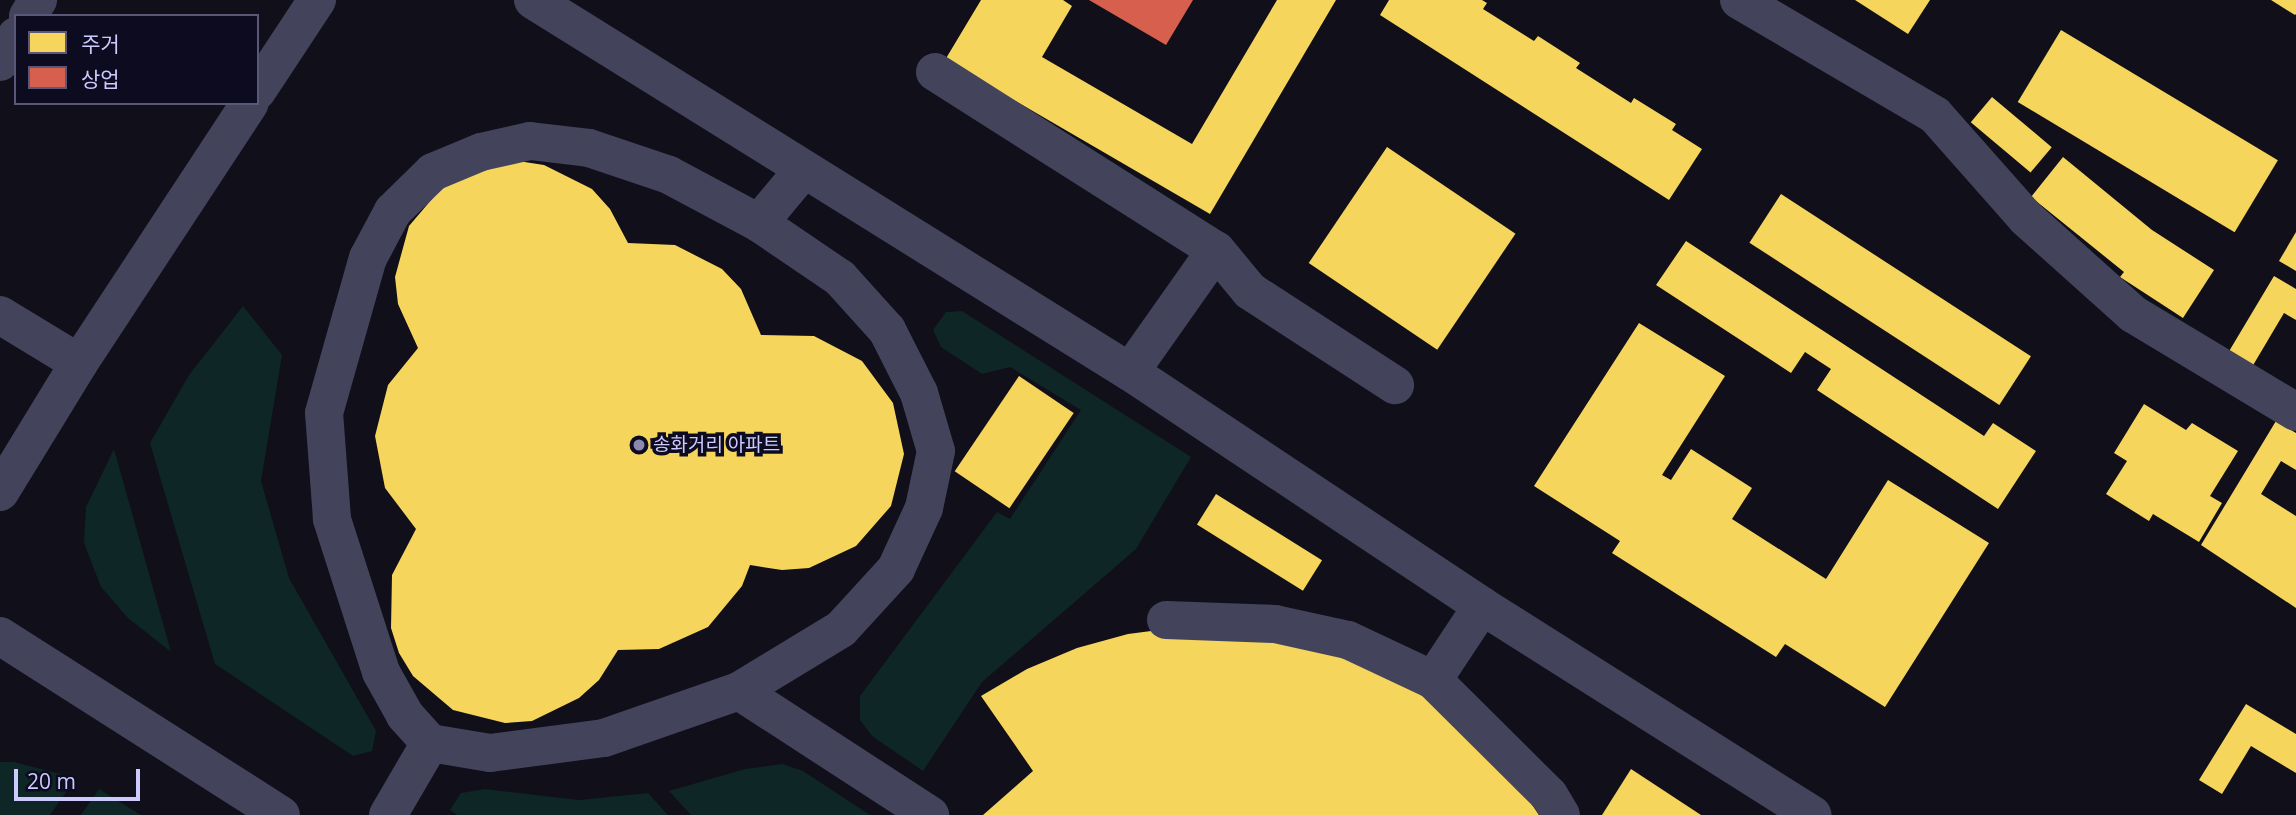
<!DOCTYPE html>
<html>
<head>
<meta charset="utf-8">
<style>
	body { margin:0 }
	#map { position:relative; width:2296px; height:815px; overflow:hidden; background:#100f1a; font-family:"Open Sans","Noto Sans KR",sans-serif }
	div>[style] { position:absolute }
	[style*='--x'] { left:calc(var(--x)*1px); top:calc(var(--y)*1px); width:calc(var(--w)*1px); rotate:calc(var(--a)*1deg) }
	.green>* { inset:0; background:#0e2625 }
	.homes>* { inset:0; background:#f6d55c; transform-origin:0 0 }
	.shops>* { inset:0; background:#d6604d }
	.minor>* { height:38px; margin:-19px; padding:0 19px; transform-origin:19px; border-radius:19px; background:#43445c }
	.dots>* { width:19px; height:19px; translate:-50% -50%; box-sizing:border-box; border:4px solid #0d0b1f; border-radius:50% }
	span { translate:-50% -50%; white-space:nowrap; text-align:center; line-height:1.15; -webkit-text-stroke:7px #0d0b1f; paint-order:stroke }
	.poi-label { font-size:19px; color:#cdcaff }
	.left { translate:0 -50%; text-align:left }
	.legend { position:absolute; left:14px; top:14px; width:245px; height:91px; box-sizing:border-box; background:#0d0b1f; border:2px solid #5a5779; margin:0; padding:9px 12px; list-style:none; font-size:21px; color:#cdcaff }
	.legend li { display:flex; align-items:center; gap:14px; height:35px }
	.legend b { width:35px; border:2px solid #5a5779 }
	.scale { position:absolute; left:14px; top:769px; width:126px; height:32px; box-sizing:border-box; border:4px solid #cdcaff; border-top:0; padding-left:9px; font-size:21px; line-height:24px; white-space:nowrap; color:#cdcaff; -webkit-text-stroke:5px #0d0b1f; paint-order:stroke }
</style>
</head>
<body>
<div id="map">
	<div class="green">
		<i style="clip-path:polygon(243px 306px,282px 355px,261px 481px,289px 578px,376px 731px,372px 751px,353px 756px,215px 664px,150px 443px,189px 375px)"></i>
		<i style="clip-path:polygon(962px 311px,1191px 457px,1136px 549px,982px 682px,923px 771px,872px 736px,860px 720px,860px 696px,997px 512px,1010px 519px,1081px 410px,1010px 367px,982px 374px,941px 347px,933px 330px,946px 312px)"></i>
		<i style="clip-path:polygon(114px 449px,171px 652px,128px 618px,101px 587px,84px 543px,86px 507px)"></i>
		<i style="clip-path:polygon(0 762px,14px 762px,76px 778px,50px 815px,0 815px)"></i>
		<i style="clip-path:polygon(782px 764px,803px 771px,870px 815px,691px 815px,669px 791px,745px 769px)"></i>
		<i style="clip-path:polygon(99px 789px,141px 815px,81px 815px)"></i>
		<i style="clip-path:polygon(485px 789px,579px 800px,648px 793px,668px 815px,457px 815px,450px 810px,461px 793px)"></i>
	</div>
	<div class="homes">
		<i style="clip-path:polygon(981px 0,1063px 0,1072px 6px,1042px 57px,1192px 144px,1277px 0,1336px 0,1210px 214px,945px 60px)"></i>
		<i style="clip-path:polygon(1389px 0,1482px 0,1487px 3px,1483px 9px,1534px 41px,1538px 36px,1580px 63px,1576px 68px,1631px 103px,1634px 98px,1676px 124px,1672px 130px,1702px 149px,1669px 200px,1380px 15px)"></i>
		<i style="clip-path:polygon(1855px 0,1930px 0,1908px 34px)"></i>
		<i style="clip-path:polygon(2271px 0,2296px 0,2296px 14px,2295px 15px)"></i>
		<i style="left:2061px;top:30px;width:253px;height:84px;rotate:31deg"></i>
		<i style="left:1992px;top:97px;width:78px;height:33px;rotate:40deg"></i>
		<i style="left:1387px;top:147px;width:155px;height:140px;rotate:34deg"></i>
		<i style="clip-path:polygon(2063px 157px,2152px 230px,2214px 270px,2183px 318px,2120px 277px,2124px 272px,2031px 197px)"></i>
		<i style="clip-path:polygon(518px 161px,544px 165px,592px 189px,610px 209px,628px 243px,675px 245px,722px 269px,741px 289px,761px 335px,814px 336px,862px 361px,893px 403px,904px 454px,891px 506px,856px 546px,809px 568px,782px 570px,750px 565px,742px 586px,708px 627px,659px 649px,618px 650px,599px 680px,579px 698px,532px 721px,505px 723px,453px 710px,413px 676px,399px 653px,391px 628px,392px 575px,416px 529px,385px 488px,375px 436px,388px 385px,418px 348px,398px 304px,395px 277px,409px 226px,443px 186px,466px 172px)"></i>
		<i style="left:1781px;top:194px;width:298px;height:58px;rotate:33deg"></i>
		<i style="clip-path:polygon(2296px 232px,2296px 271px,2279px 261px)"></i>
		<i style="clip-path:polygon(1686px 241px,1984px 436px,1993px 423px,2036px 451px,1998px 509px,1817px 390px,1831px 369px,1805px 352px,1791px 373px,1656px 285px)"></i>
		<i style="clip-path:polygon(2274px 276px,2296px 289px,2296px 320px,2284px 313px,2252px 367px,2228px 353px)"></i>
		<i style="clip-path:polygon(1639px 323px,1725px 376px,1662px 475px,1671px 480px,1691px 449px,1752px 488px,1732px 519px,1826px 579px,1888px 480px,1989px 543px,1885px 707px,1785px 644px,1776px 657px,1612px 553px,1620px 541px,1534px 486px)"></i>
		<i style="left:1019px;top:376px;width:66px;height:115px;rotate:34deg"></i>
		<i style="clip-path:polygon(2144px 404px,2186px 430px,2192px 423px,2238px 451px,2210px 496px,2222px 503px,2199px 542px,2153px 514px,2149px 521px,2106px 494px,2127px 461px,2114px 453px)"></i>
		<i style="clip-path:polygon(2276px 421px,2296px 433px,2296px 470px,2281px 461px,2261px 494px,2296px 516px,2296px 608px,2201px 545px)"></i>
		<i style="left:1216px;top:494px;width:125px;height:36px;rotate:32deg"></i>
		<i style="clip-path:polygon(1182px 627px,1339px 651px,1434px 701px,1511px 774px,1539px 815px,983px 815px,1033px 771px,981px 696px,1027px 669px,1077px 648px,1128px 634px)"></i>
		<i style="clip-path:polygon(2246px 704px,2296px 734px,2296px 773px,2251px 746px,2222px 794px,2199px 780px)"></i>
		<i style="clip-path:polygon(1631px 769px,1701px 815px,1602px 815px)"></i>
	</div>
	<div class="shops">
		<i style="clip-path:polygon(1089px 0,1193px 0,1166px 45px)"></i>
	</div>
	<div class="minor">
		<i style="--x:533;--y:0;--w:703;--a:31.93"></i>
		<i style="--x:1130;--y:372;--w:423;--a:33.6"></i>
		<i style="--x:1482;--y:606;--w:391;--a:32.3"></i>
		<i style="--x:1739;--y:0;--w:227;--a:30.4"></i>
		<i style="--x:1935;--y:115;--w:137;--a:48.5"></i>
		<i style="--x:2026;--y:218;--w:144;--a:41.9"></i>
		<i style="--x:2133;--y:314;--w:190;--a:31"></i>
		<i style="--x:28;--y:16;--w:19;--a:-58"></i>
		<i style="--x:0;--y:62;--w:31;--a:-58"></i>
		<i style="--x:935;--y:72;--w:333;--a:32.4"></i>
		<i style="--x:1216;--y:250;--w:53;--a:50.3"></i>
		<i style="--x:1250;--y:291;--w:173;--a:33"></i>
		<i style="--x:257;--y:91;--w:109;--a:-56.6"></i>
		<i style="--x:530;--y:141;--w:59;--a:6.8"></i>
		<i style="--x:589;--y:148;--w:84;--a:18.6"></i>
		<i style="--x:669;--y:175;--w:102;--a:28.1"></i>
		<i style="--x:759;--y:223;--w:98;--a:34.2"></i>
		<i style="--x:840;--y:278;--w:70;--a:47.9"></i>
		<i style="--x:887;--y:330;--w:71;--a:63.1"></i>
		<i style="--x:919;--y:393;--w:60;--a:73.7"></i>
		<i style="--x:936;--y:451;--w:58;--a:101.9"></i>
		<i style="--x:924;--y:508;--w:67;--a:114.7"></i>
		<i style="--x:896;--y:569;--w:81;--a:132.5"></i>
		<i style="--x:841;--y:629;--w:119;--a:148.7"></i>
		<i style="--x:739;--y:691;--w:143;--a:160.8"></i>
		<i style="--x:604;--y:738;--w:115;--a:172.5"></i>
		<i style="--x:490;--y:753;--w:61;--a:-170.5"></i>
		<i style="--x:430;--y:743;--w:38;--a:-132"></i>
		<i style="--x:405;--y:715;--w:49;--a:-119.2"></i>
		<i style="--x:381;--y:672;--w:161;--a:-107.8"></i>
		<i style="--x:332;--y:519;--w:106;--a:-94.3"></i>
		<i style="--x:324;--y:413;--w:161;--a:-74.2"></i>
		<i style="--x:368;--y:258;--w:53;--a:-62"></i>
		<i style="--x:393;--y:211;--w:56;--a:-44.3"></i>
		<i style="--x:433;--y:172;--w:52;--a:-22.6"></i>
		<i style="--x:481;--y:152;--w:50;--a:-12.7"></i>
		<i style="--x:759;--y:223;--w:70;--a:-50.2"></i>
		<i style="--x:0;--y:315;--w:92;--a:31.3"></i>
		<i style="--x:1130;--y:372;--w:149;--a:-54.8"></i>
		<i style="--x:0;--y:492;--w:151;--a:-58.5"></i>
		<i style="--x:79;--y:363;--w:311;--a:-56.7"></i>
		<i style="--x:1166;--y:620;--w:109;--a:2.1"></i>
		<i style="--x:1275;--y:624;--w:75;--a:12.4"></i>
		<i style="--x:1348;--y:640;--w:94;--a:25.2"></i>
		<i style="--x:1433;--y:680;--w:163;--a:44.8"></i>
		<i style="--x:1549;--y:795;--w:23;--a:59"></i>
		<i style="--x:0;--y:636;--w:333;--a:32.5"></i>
		<i style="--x:1433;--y:680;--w:89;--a:-56.5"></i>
		<i style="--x:739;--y:691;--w:228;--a:33"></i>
		<i style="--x:388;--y:815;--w:83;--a:-59.7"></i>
	</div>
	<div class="dots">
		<i style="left:639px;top:445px;background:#8b89af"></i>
	</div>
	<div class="poi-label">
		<span class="left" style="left:653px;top:445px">송화거리 아파트</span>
	</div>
	<ul class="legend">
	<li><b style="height:19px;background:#f6d55c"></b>주거</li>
	<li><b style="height:19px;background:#d6604d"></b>상업</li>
	</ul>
	<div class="scale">20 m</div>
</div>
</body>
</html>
